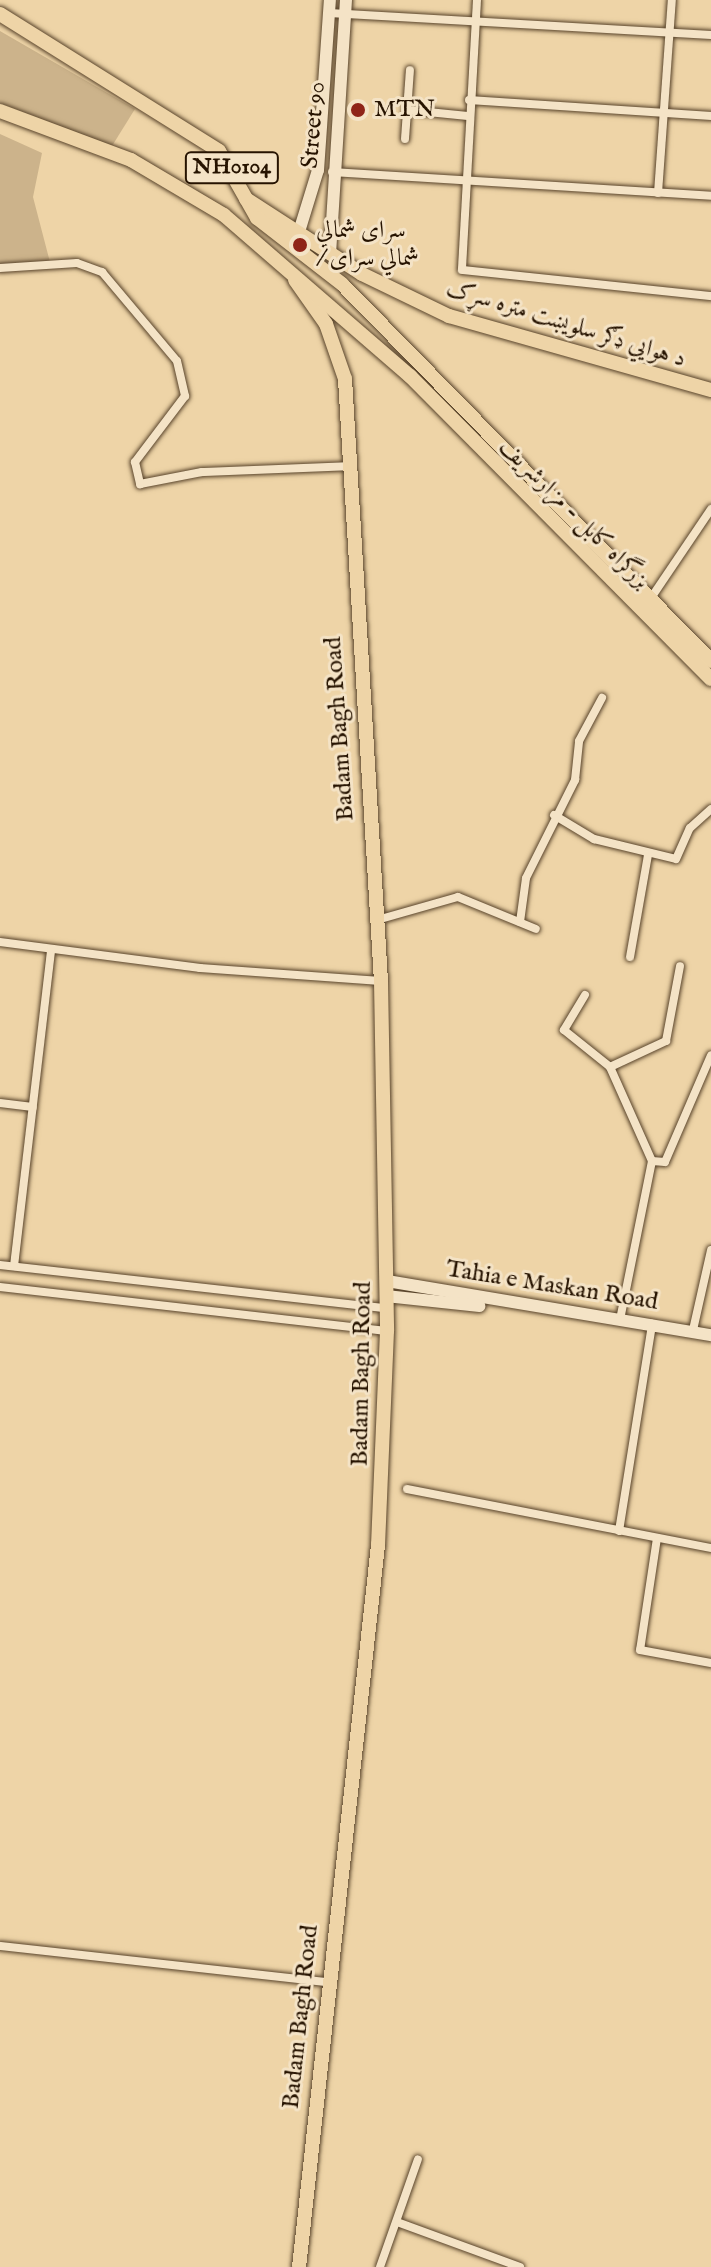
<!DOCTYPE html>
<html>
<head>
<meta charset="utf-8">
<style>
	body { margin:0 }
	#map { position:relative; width:711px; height:2267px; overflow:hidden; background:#eed4a7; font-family:"IM FELL English",Amiri,serif }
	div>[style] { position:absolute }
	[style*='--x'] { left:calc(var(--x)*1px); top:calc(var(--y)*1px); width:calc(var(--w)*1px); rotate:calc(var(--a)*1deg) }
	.green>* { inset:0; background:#ccb38b }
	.roads { filter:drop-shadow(0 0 2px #58432a) drop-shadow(0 0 2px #58432a) }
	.minor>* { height:8px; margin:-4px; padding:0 4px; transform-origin:4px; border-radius:4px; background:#f4e3c6 }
	.secondary>* { height:12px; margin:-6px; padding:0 6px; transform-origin:6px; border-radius:6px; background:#f4e3c6 }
	.primary>* { height:14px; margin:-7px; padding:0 7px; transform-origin:7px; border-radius:7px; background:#eed4a7 }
	.trunk>* { height:14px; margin:-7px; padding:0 7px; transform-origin:7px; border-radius:7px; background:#eed4a7 }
	.dots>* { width:22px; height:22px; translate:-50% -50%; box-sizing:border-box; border:4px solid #f4e3c6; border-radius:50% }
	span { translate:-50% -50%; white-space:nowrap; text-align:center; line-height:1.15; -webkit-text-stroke:6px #f4e3c6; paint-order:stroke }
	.shield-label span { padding:2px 6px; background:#f4e3c6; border:2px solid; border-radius:6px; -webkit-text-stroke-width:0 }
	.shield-label { font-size:22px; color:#261300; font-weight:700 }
	.poi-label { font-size:24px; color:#261300 }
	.left { translate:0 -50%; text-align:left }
	.street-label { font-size:24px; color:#261300 }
</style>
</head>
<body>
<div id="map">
	<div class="green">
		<i style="clip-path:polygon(0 31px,135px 109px,112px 146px,0 103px)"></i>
		<i style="clip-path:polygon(0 134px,42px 153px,33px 197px,51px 266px,0 270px)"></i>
	</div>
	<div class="roads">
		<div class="minor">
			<i style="--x:477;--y:0;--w:270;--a:93.2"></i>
			<i style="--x:462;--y:270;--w:250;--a:6"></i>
			<i style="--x:329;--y:13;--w:383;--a:3.3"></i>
			<i style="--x:469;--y:100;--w:243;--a:3.8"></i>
			<i style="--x:408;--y:110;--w:60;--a:5.7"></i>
			<i style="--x:405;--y:139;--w:69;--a:-85.9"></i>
			<i style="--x:332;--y:172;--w:380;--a:3.6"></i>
			<i style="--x:658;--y:193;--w:194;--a:-85.9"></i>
			<i style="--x:0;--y:268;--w:77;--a:-3.7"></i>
			<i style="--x:77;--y:263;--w:27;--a:20"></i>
			<i style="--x:102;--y:272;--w:116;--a:49.9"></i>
			<i style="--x:177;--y:361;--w:36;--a:77"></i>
			<i style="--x:185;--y:396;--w:83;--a:127.1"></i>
			<i style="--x:135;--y:462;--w:23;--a:77"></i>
			<i style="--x:140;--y:484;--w:63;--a:-11"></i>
			<i style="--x:202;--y:472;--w:147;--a:-2.3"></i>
			<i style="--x:649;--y:601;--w:111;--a:-56"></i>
			<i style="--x:554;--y:815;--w:47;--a:31"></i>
			<i style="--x:594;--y:839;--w:84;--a:13.7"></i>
			<i style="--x:676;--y:859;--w:34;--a:-66"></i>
			<i style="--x:690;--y:828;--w:28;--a:-42"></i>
			<i style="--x:377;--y:920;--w:84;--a:-15.9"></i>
			<i style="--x:458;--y:897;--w:84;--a:22.3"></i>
			<i style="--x:520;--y:922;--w:44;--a:-82.2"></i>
			<i style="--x:526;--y:878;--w:110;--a:-63.4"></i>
			<i style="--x:575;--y:780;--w:39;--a:-84"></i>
			<i style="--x:579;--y:741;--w:49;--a:-61.9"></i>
			<i style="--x:0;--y:942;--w:202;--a:7.4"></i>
			<i style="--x:200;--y:968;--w:181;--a:4.1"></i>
			<i style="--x:630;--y:957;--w:104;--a:-80"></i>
			<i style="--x:585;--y:995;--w:41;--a:121"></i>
			<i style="--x:564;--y:1030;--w:59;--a:38.8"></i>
			<i style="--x:610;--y:1067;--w:62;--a:-24.9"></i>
			<i style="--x:666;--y:1041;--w:76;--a:-79.4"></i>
			<i style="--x:610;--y:1067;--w:103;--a:65.9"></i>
			<i style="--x:652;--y:1161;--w:161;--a:101.4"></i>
			<i style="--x:0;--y:1103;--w:33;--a:7"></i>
			<i style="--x:652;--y:1161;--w:13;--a:4"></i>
			<i style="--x:665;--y:1162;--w:116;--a:-66.7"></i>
			<i style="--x:0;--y:1265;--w:388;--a:6.4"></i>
			<i style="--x:14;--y:1266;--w:319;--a:-83.3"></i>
			<i style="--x:0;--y:1287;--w:389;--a:6.5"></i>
			<i style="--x:693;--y:1330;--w:82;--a:-77.3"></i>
			<i style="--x:407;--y:1489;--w:310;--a:11"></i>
			<i style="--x:619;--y:1531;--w:210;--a:-80.9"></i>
			<i style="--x:657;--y:1538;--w:113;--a:98.6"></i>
			<i style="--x:640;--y:1650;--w:72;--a:10.4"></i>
			<i style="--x:0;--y:1946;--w:328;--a:6.3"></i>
			<i style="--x:397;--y:2222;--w:131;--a:20.1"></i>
			<i style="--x:380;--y:2267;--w:114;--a:-70.6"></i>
		</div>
		<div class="secondary">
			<i style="--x:298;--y:235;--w:68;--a:-72.9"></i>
			<i style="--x:318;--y:170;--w:170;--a:-86"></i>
			<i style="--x:330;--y:254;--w:255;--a:-86.4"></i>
			<i style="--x:387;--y:1281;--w:328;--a:9.5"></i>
			<i style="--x:386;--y:1296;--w:94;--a:6.1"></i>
		</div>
		<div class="primary">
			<i style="--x:246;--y:199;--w:138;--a:32.9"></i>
			<i style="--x:362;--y:274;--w:97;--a:25.8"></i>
			<i style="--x:449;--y:316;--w:272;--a:15.8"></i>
			<i style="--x:295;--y:280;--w:54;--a:54.8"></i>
			<i style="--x:326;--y:324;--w:58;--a:70.9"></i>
			<i style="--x:345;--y:379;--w:603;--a:86.58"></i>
			<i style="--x:381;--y:981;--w:350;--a:89"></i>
			<i style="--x:387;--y:1331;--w:214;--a:92.4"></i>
			<i style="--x:378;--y:1545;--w:726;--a:96.24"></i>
		</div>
		<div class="trunk">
			<i style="--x:0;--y:14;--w:258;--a:32"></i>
			<i style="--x:219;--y:151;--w:77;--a:60.4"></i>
			<i style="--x:257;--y:218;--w:108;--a:37.8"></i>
			<i style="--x:342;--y:284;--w:528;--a:45.61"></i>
			<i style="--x:0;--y:111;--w:140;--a:20.5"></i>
			<i style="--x:131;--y:160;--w:108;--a:30.6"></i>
			<i style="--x:224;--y:215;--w:246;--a:40.9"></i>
			<i style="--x:410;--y:376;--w:427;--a:45.2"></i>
		</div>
	</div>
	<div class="dots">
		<i style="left:358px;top:110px;background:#8f2418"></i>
		<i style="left:300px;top:245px;background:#8f2418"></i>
	</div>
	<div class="shield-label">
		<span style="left:232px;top:168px">NH0104</span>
	</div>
	<div class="poi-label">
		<span class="left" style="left:374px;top:110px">MTN</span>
		<span class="left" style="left:316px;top:245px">سرای شمالي<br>/ شمالي سرای</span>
	</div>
	<div class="street-label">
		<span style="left:314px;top:125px;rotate:-85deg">Street 90</span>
		<span style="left:566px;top:324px;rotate:17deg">د هوايي ډګر سلویښت متره سړک</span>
		<span style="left:574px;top:514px;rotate:45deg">بزرگراه کابل - مزارشریف</span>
		<span style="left:340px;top:729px;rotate:-94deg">Badam Bagh Road</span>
		<span style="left:552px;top:1286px;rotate:9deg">Tahia e Maskan Road</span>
		<span style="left:362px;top:1374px;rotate:-89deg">Badam Bagh Road</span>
		<span style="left:301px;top:2017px;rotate:-84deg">Badam Bagh Road</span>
	</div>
</div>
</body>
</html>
